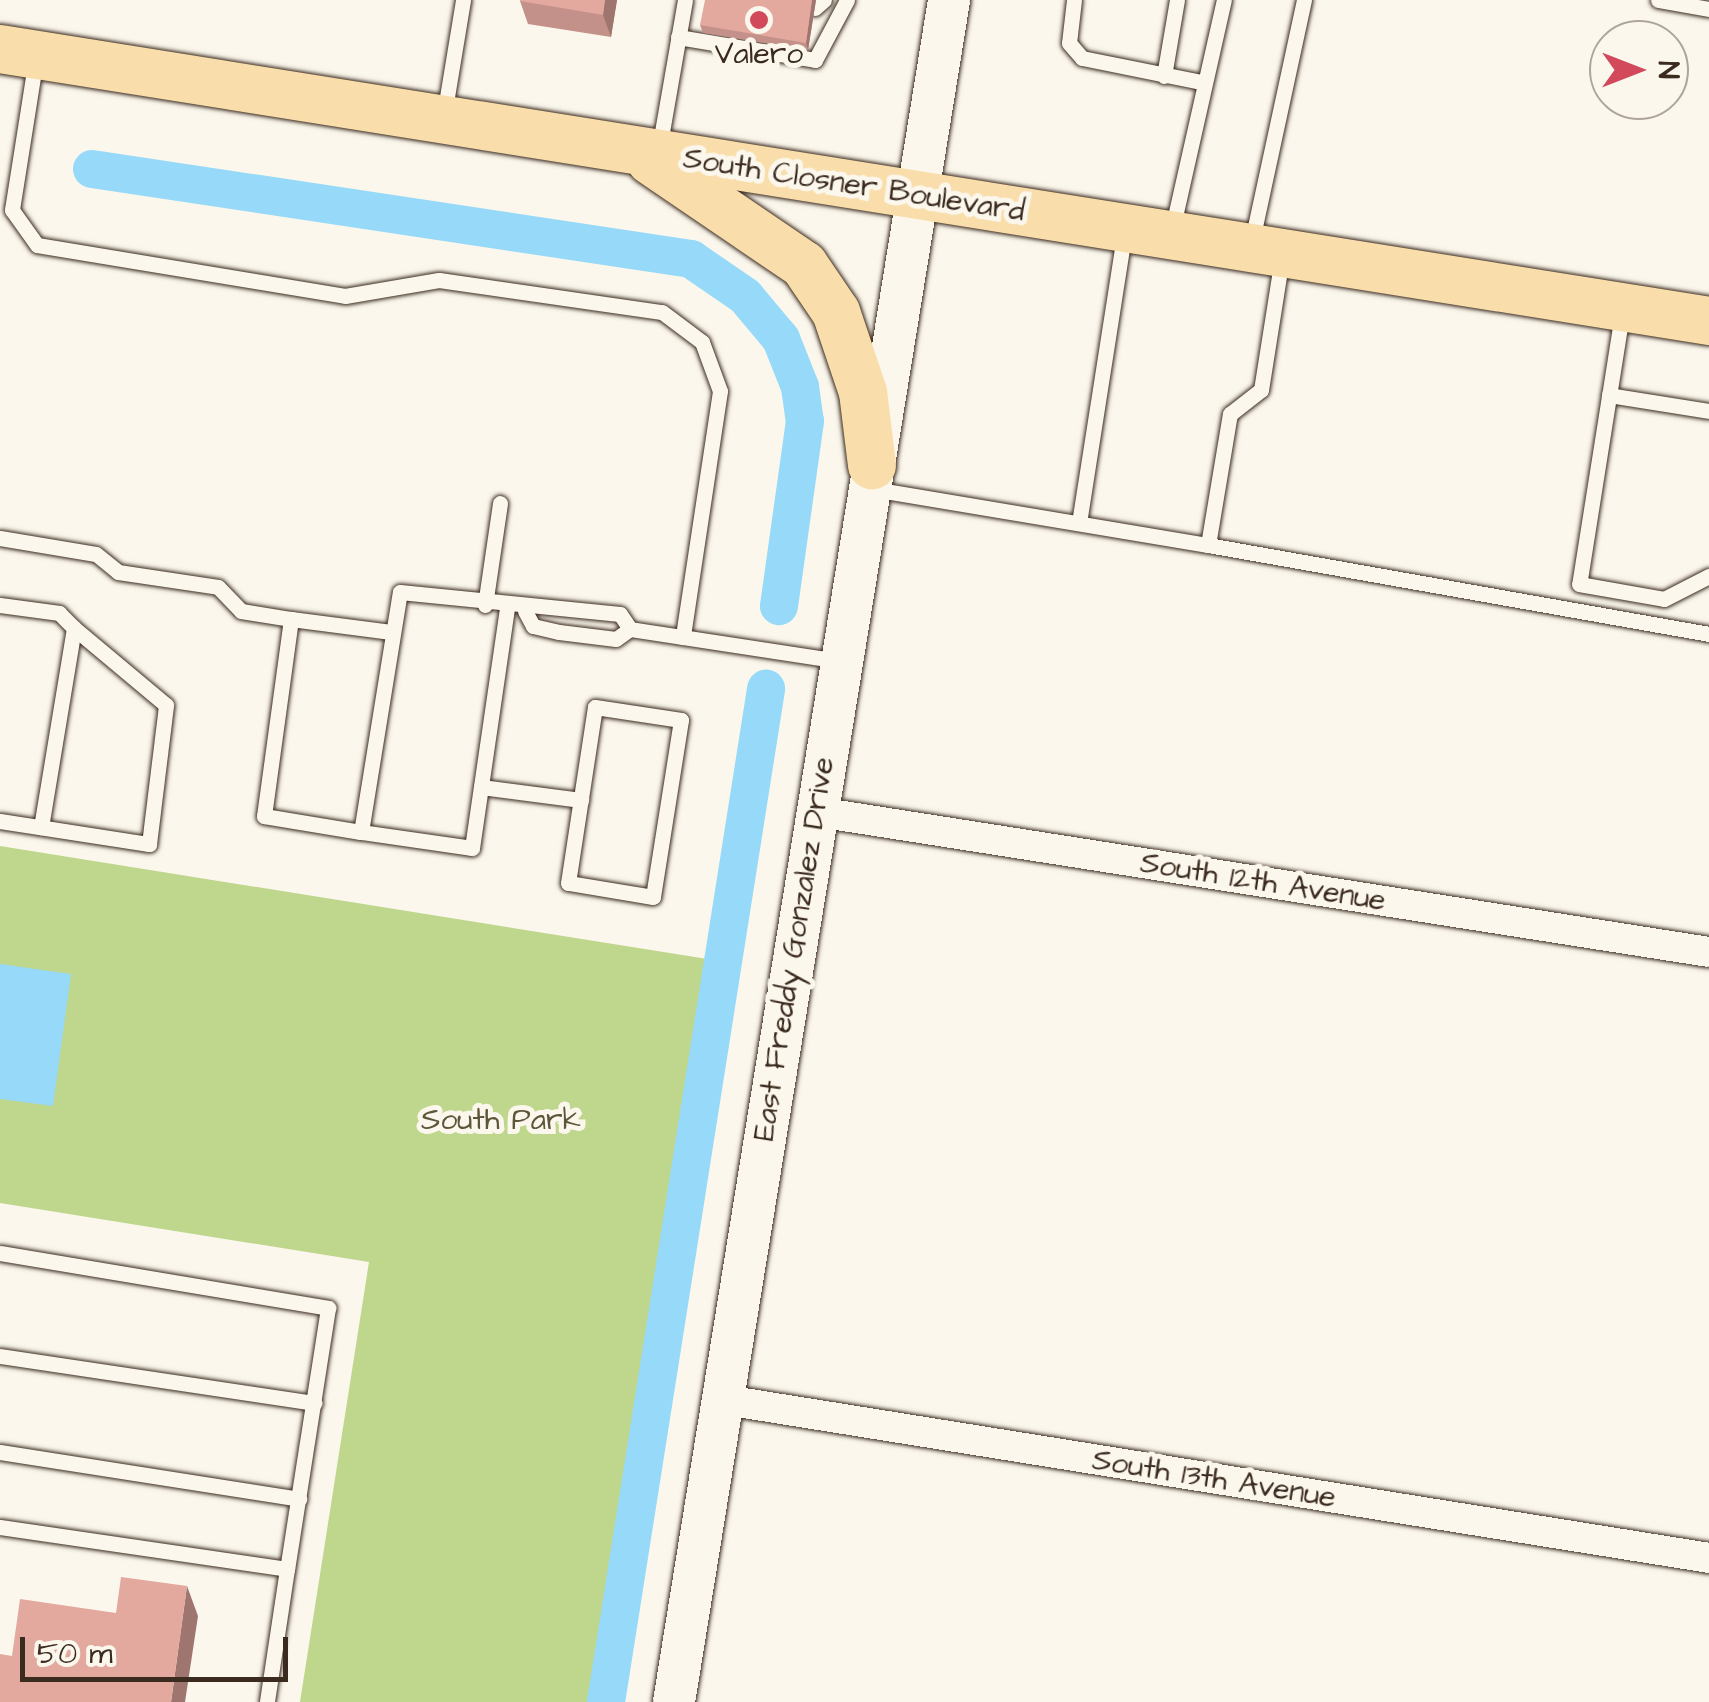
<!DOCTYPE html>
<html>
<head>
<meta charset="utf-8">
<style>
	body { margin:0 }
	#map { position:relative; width:1709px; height:1702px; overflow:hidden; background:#fbf7ec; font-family:"Architects Daughter",sans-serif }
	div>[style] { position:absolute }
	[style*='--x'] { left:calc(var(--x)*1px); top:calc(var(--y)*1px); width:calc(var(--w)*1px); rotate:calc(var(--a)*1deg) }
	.green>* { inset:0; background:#bfd68d }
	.water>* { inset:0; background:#96d9f8 }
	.canal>* { height:38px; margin:-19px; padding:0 19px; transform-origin:19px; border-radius:19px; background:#96d9f8 }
	.roads { filter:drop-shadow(0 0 2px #3b2a1e) drop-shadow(0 0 2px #3b2a1e) }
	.service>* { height:15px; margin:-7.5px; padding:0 7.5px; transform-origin:7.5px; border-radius:7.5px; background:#fbf7ec }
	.minor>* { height:30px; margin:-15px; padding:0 15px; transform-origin:15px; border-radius:15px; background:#fbf7ec }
	.secondary>* { height:42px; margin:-21px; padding:0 21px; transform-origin:21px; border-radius:21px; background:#fbf7ec }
	.primary>* { height:48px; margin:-24px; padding:0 24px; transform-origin:24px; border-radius:24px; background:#f9deab }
	.wall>* { inset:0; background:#c39189 }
	.shaded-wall>* { inset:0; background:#9f766f }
	.building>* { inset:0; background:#e3a99f }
	.dots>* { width:28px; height:28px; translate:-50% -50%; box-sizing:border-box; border:5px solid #fbf7ec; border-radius:50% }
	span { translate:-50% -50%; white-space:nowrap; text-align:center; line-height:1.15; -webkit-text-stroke:10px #fbf7ec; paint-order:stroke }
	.poi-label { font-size:30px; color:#3b2a1e }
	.street-label { font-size:30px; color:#3b2a1e }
	.park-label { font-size:30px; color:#5c553a }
	.north { position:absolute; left:1589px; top:20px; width:100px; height:100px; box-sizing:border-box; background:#fbf7ec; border:2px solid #aea59a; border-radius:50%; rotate:90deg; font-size:28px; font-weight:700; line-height:40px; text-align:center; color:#3b2a1e }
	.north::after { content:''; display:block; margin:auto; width:35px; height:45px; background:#d1495b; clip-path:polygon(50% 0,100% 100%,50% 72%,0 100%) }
	.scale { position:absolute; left:20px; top:1637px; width:268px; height:45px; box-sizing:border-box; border:5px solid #3b2a1e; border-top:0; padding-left:12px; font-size:30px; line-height:35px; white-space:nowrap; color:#3b2a1e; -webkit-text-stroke:8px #fbf7ec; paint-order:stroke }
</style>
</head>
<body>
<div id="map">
	<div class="green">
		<i style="clip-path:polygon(0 846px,720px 961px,604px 1702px,300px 1702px,369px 1262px,0 1203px)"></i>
	</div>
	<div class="water">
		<i style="clip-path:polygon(0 964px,71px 974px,53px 1106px,0 1099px)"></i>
	</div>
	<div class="canal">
		<i style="--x:92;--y:169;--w:606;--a:8.54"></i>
		<i style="--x:691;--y:259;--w:65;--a:34.4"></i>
		<i style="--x:745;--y:296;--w:56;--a:50.1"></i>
		<i style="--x:781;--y:339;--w:52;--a:68.4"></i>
		<i style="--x:800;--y:387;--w:34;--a:82"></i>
		<i style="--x:805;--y:421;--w:187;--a:98"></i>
		<i style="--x:606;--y:1702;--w:1026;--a:-81.02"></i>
	</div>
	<div class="roads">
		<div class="service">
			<i style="--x:1074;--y:0;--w:43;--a:96.6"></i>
			<i style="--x:1069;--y:43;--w:20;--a:49"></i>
			<i style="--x:1082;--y:58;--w:121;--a:11.4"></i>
			<i style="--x:1658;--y:0;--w:52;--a:10"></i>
			<i style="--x:815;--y:8;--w:12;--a:-42"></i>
			<i style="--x:678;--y:37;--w:139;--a:9.5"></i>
			<i style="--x:815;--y:60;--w:68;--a:-61.9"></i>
			<i style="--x:36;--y:58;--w:154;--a:99"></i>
			<i style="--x:12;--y:210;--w:43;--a:54.5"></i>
			<i style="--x:37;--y:245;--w:312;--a:9.4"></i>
			<i style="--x:345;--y:296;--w:95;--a:-9.7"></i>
			<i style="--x:439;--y:280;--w:225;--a:8.2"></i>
			<i style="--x:662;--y:312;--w:50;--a:36.9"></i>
			<i style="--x:702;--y:342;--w:52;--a:69.8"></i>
			<i style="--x:720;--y:391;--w:249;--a:98.6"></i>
			<i style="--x:1164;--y:76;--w:77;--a:-80.3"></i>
			<i style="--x:444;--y:115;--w:117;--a:-80.6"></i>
			<i style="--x:659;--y:149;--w:151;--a:-80.1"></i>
			<i style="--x:1172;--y:230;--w:236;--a:-77.3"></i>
			<i style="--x:1251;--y:245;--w:251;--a:-77.8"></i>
			<i style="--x:1622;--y:314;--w:273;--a:99"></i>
			<i style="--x:1579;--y:584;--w:86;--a:10"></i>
			<i style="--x:1664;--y:599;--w:51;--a:-27.1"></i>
			<i style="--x:1609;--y:395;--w:101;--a:9.1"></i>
			<i style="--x:873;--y:489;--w:340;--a:9.5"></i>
			<i style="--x:1208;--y:545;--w:133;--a:-80.5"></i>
			<i style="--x:1230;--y:414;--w:39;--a:-38"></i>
			<i style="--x:1261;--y:390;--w:135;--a:-81"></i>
			<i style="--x:1079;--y:523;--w:291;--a:-81.1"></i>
			<i style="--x:0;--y:538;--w:97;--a:9.5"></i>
			<i style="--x:96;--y:554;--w:28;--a:39"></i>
			<i style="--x:118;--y:572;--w:101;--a:8.5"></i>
			<i style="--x:218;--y:587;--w:33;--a:46"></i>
			<i style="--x:241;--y:611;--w:51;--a:9.1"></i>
			<i style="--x:291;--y:619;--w:199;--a:97.8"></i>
			<i style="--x:264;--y:816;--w:98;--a:9.4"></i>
			<i style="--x:361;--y:832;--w:243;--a:-80.8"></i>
			<i style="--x:400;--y:592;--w:221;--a:5.7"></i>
			<i style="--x:620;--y:614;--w:18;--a:56"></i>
			<i style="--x:1208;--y:545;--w:509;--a:10.07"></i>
			<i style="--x:0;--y:605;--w:60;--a:7.7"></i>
			<i style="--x:59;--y:613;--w:21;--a:45"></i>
			<i style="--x:485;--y:605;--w:103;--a:-81.6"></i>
			<i style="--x:525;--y:611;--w:17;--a:62"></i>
			<i style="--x:533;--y:626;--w:27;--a:13"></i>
			<i style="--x:559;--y:632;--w:57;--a:7"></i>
			<i style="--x:616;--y:639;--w:17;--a:-36"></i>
			<i style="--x:630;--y:629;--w:210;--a:8.7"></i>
			<i style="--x:291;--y:619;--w:101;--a:7.4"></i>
			<i style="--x:595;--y:707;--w:87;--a:8.6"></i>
			<i style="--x:681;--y:720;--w:179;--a:99"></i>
			<i style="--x:653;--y:897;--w:86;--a:-170.6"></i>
			<i style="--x:568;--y:883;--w:178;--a:-81.3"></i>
			<i style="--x:481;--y:787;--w:101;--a:7.4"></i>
			<i style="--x:0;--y:821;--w:151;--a:8.8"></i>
			<i style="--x:149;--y:844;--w:140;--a:-83"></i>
			<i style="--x:166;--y:705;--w:120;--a:-140.1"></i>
			<i style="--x:74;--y:628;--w:202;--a:99.4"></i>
			<i style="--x:361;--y:832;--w:112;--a:8.2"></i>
			<i style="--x:472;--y:848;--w:242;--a:-81.7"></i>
			<i style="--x:0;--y:1253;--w:333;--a:9.5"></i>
			<i style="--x:328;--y:1308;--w:264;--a:98.9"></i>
			<i style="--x:0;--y:1356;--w:318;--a:8.5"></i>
			<i style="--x:0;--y:1452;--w:303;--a:8.9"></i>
			<i style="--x:0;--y:1527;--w:290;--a:8.3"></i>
			<i style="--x:287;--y:1569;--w:134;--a:98.6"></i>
		</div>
		<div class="minor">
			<i style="--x:818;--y:812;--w:902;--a:8.93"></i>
			<i style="--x:719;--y:1399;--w:1003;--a:9.12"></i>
		</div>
		<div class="secondary">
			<i style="--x:674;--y:1702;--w:1724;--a:-80.82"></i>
		</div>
		<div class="primary">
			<i style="--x:0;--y:49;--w:1731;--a:9.04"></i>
			<i style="--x:651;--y:161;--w:185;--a:34.2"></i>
			<i style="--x:804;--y:265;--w:57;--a:55.8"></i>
			<i style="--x:836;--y:312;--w:84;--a:71.4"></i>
			<i style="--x:863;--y:392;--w:74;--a:83"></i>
		</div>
	</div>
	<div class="wall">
		<i style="clip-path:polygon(617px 0,611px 37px,528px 24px,520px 1px)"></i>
		<i style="clip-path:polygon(816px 0,808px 50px,703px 33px,700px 25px)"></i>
	</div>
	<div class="shaded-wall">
		<i style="clip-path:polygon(605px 0,617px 0,611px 37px,603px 15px)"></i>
		<i style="clip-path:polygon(812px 0,816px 0,808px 50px,806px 43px)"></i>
		<i style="clip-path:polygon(187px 1586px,198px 1616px,185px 1702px,171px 1702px)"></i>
	</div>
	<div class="building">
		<i style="clip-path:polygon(520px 0,605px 0,603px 15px,520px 1px)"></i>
		<i style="clip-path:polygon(705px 0,812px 0,806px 43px,700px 25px)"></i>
		<i style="clip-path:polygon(121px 1577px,187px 1586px,171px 1702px,0 1702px,0 1654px,12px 1656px,20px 1599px,116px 1613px)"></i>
	</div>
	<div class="dots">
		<i style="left:759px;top:20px;background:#d1495b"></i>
	</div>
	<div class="poi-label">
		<span style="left:759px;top:54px">Valero</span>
	</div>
	<div class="street-label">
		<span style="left:854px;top:185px;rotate:9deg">South Closner Boulevard</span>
		<span style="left:1263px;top:882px;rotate:9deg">South 12th Avenue</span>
		<span style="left:794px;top:949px;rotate:-81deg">East Freddy Gonzalez Drive</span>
		<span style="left:1214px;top:1479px;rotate:9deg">South 13th Avenue</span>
	</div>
	<div class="park-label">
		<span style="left:501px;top:1120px">South Park</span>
	</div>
	<div class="north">N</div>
	<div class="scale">50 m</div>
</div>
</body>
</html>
